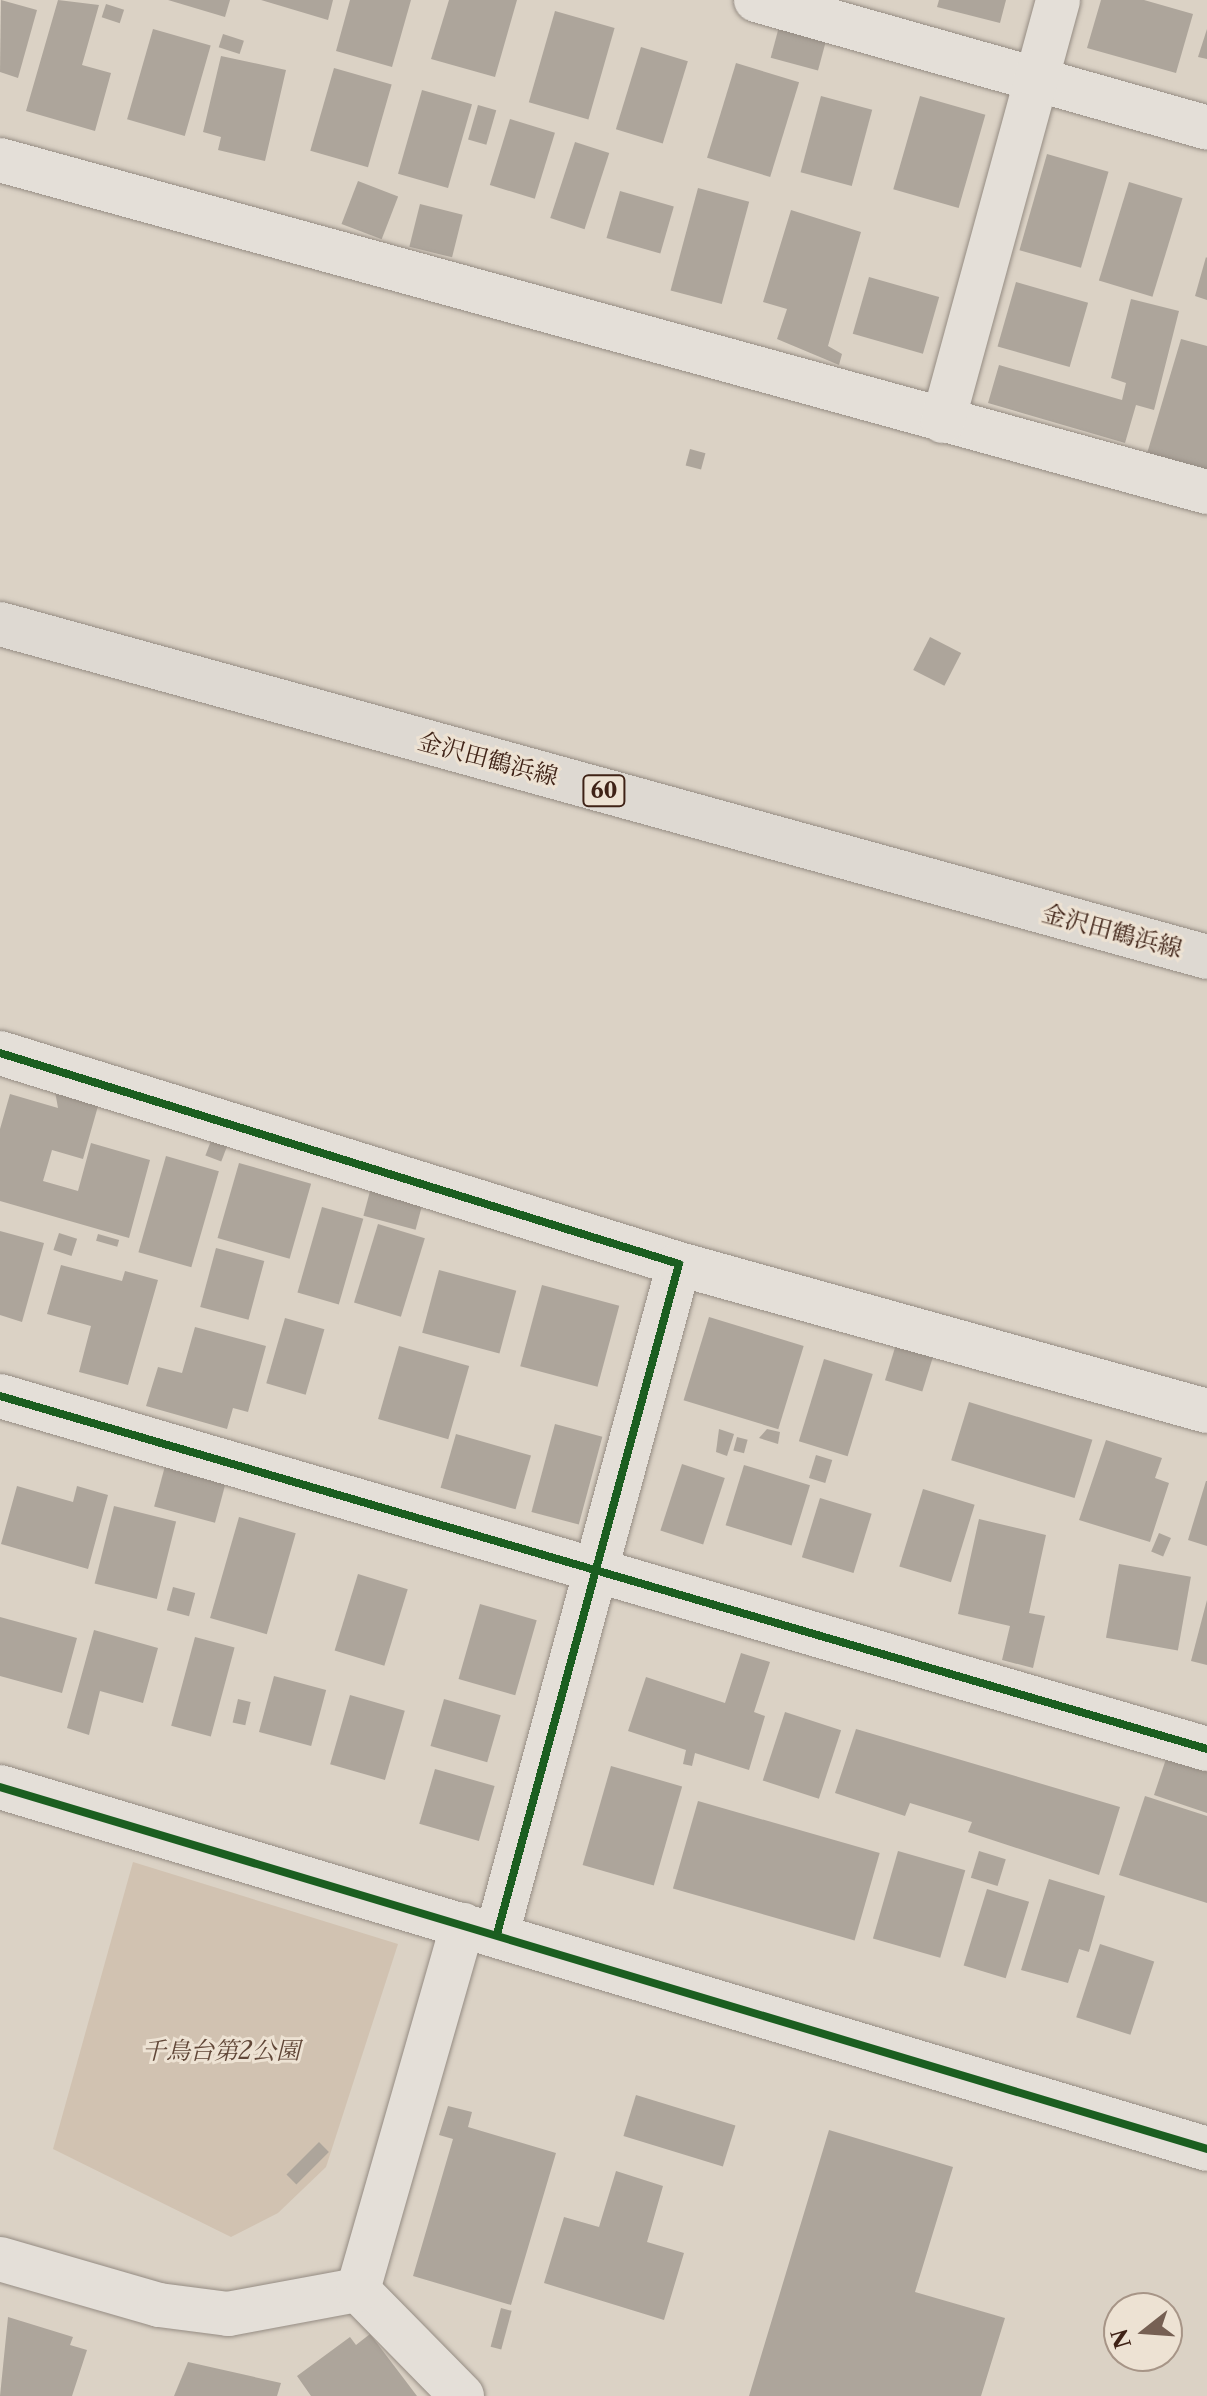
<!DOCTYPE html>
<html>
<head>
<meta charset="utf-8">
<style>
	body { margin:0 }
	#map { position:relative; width:1207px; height:2396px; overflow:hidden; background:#dbd2c5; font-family:"Libre Caslon Text","Noto Serif JP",serif }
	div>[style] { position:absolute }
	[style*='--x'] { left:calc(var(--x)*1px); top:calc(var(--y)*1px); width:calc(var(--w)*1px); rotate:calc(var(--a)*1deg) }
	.green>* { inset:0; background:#d1c2b1 }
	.building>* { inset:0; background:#ada59b; transform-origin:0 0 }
	.roads { filter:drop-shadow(0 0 2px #958c83) drop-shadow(0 0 2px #958c83) }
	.street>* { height:44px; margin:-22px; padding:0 22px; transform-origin:22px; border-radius:22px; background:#e4dfd8 }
	.secondary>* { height:44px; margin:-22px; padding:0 22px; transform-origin:22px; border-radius:22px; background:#e4dfd8 }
	.primary>* { height:44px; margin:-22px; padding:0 22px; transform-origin:22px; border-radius:22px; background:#ded9d2 }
	.cycleway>* { height:8px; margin:-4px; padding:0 4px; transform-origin:4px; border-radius:4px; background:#1b5e20 }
	span { translate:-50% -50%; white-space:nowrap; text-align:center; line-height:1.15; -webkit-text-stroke:6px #ede2d3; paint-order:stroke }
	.shield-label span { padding:2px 6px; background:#ede2d3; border:2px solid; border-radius:6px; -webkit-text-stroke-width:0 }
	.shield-label { font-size:22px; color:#3f2216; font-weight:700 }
	.street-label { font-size:24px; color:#3f2216 }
	.park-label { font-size:24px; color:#614738; font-style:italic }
	.north { position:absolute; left:1103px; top:2292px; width:80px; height:80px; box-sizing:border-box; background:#ede2d3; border:2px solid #a79587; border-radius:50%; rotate:253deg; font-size:22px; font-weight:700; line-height:32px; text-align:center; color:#3f2216 }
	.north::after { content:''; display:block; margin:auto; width:28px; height:36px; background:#766053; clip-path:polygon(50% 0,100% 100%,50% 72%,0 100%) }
</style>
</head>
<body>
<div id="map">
	<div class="green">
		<i style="clip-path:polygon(133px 1862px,398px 1944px,326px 2167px,278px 2213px,231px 2237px,53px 2149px)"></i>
	</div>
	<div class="building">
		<i style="clip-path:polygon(1px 0,37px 10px,18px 78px,0 72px)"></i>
		<i style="clip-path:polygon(58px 0,99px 5px,82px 65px,111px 73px,95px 131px,26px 111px)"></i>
		<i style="clip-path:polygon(168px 0,230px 0,225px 17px)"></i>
		<i style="clip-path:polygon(261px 0,333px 0,328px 20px)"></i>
		<i style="clip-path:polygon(350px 0,411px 0,392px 67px,336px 51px)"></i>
		<i style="clip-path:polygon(449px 0,517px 0,495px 77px,431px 59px)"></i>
		<i style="clip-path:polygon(939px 0,1006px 0,1000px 23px,937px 7px)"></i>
		<i style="clip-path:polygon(1101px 0,1144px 0,1193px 14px,1176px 73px,1087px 48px)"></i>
		<i style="left:106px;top:4px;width:19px;height:14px;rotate:18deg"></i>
		<i style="left:555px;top:11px;width:62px;height:95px;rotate:16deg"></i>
		<i style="left:780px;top:23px;width:49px;height:36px;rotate:15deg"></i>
		<i style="left:153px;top:29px;width:60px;height:94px;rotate:16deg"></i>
		<i style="clip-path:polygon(1207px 29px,1207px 59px,1198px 57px)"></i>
		<i style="left:223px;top:34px;width:22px;height:14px;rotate:18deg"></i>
		<i style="left:641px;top:47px;width:49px;height:86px;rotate:17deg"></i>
		<i style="clip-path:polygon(221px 56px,286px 70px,265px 161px,218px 150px,221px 137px,203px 132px)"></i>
		<i style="left:736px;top:63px;width:66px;height:99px;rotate:17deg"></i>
		<i style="left:334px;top:68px;width:60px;height:86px;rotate:16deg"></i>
		<i style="left:422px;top:90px;width:52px;height:87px;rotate:16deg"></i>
		<i style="left:821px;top:96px;width:53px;height:79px;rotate:15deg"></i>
		<i style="left:920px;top:96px;width:68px;height:97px;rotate:16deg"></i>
		<i style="left:478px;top:105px;width:19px;height:36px;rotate:16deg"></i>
		<i style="left:510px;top:119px;width:47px;height:69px;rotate:17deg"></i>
		<i style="left:575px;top:142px;width:36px;height:80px;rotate:18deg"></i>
		<i style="left:1047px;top:154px;width:64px;height:100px;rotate:16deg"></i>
		<i style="left:358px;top:181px;width:43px;height:46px;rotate:21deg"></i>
		<i style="left:1129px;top:182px;width:56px;height:103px;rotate:17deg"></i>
		<i style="left:698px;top:188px;width:53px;height:106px;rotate:15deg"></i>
		<i style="left:620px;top:191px;width:56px;height:49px;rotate:16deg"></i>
		<i style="left:420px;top:204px;width:44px;height:44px;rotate:14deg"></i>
		<i style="clip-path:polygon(791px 210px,861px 232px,828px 346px,842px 354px,839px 365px,777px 339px,787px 309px,763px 302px)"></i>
		<i style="clip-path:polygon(1206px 257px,1207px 258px,1207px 300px,1195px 296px)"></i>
		<i style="left:869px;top:277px;width:73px;height:59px;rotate:16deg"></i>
		<i style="left:1016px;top:282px;width:75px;height:67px;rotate:16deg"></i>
		<i style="clip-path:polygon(1131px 299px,1179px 311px,1154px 410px,1136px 405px,1125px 443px,988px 403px,999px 365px,1122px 400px,1126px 383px,1111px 378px)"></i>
		<i style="clip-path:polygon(1181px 339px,1207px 346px,1207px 475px,1146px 457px)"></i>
		<i style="left:690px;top:449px;width:16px;height:17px;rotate:15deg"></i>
		<i style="left:930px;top:637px;width:35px;height:37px;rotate:27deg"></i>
		<i style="clip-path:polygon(54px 1086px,100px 1099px,83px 1159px,52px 1150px,43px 1181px,78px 1191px,91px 1143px,150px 1160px,129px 1238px,0 1201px,0 1129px,10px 1094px,58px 1108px)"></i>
		<i style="left:214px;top:1133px;width:17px;height:24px;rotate:21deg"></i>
		<i style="left:166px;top:1156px;width:55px;height:100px;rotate:16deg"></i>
		<i style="left:239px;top:1163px;width:75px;height:78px;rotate:16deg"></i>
		<i style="left:373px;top:1180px;width:54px;height:37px;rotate:15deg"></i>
		<i style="left:322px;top:1207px;width:43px;height:89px;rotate:16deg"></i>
		<i style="left:378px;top:1224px;width:49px;height:82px;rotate:17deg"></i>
		<i style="clip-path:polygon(0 1231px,44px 1243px,22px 1322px,0 1315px)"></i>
		<i style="left:59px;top:1233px;width:19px;height:18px;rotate:18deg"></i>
		<i style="left:98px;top:1234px;width:22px;height:7px;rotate:16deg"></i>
		<i style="left:216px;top:1248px;width:50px;height:61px;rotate:15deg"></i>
		<i style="clip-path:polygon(61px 1265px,122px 1281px,125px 1271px,158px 1280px,128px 1385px,79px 1372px,91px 1326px,47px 1314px)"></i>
		<i style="left:439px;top:1270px;width:80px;height:65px;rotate:15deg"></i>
		<i style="left:542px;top:1285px;width:80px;height:84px;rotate:15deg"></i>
		<i style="left:709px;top:1317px;width:99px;height:87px;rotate:17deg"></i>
		<i style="left:285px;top:1318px;width:41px;height:68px;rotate:16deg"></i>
		<i style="clip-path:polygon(195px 1327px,266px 1346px,248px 1412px,233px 1408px,227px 1429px,146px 1406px,158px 1367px,182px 1373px)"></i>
		<i style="left:897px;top:1341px;width:39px;height:41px;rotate:17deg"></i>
		<i style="left:399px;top:1346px;width:73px;height:76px;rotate:16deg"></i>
		<i style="left:824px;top:1359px;width:51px;height:86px;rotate:17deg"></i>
		<i style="left:969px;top:1402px;width:129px;height:61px;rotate:17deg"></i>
		<i style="left:555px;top:1424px;width:49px;height:91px;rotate:15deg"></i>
		<i style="clip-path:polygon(719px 1429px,734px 1434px,727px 1456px,716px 1452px)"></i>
		<i style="clip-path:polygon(767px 1429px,780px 1432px,778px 1444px,759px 1438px)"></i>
		<i style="left:456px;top:1434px;width:78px;height:56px;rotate:16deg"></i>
		<i style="left:737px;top:1437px;width:11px;height:14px;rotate:15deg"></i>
		<i style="clip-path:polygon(1106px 1440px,1162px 1458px,1155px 1478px,1169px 1483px,1150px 1542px,1079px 1520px)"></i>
		<i style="left:816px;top:1455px;width:17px;height:24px;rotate:17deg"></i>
		<i style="left:682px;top:1464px;width:45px;height:70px;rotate:18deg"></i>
		<i style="left:744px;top:1465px;width:69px;height:63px;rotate:17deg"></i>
		<i style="left:165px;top:1466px;width:63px;height:42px;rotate:15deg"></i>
		<i style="clip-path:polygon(1206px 1481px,1207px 1481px,1207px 1546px,1188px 1540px)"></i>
		<i style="clip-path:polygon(17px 1486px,73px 1502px,77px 1486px,108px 1495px,88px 1569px,1px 1544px)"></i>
		<i style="left:923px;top:1489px;width:54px;height:81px;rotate:17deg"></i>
		<i style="left:820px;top:1498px;width:54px;height:62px;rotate:17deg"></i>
		<i style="left:114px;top:1506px;width:64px;height:80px;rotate:14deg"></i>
		<i style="left:239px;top:1517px;width:59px;height:105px;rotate:16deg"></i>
		<i style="clip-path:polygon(979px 1519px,1046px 1535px,1029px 1613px,1045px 1616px,1033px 1668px,1002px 1660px,1010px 1626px,958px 1614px)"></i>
		<i style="left:1159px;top:1533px;width:13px;height:20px;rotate:23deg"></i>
		<i style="left:1119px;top:1564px;width:73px;height:75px;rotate:10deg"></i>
		<i style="left:358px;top:1574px;width:52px;height:80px;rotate:17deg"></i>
		<i style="left:173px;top:1587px;width:23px;height:24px;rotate:15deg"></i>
		<i style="clip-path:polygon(1207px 1600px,1207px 1665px,1191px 1661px)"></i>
		<i style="left:480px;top:1604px;width:59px;height:78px;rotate:16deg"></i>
		<i style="clip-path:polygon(0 1617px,77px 1638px,62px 1693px,0 1676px)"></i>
		<i style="clip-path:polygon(94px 1630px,158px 1648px,143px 1703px,100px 1691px,89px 1735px,67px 1728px)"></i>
		<i style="left:195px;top:1637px;width:41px;height:92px;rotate:15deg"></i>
		<i style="clip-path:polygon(741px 1653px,770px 1662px,754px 1712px,765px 1716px,749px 1770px,695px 1753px,692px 1766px,683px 1764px,686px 1750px,628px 1731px,646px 1677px,725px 1703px)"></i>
		<i style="left:274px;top:1676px;width:54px;height:58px;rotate:15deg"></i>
		<i style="left:350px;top:1695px;width:57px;height:72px;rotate:16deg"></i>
		<i style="left:238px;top:1699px;width:13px;height:24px;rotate:13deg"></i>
		<i style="left:444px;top:1699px;width:59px;height:49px;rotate:16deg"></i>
		<i style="left:785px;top:1712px;width:59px;height:72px;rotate:18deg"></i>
		<i style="clip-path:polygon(856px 1729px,1120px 1807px,1099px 1875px,968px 1832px,972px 1822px,910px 1803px,905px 1816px,835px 1793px)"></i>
		<i style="clip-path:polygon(1166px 1759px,1207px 1771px,1207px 1813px,1154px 1795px)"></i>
		<i style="left:611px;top:1766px;width:74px;height:103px;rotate:16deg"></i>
		<i style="left:435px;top:1769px;width:62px;height:57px;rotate:16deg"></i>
		<i style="clip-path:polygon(1145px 1796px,1207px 1816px,1207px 1903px,1119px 1875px)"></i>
		<i style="left:698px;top:1801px;width:189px;height:91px;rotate:16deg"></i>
		<i style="left:898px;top:1851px;width:70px;height:91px;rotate:16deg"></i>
		<i style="left:979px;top:1851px;width:28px;height:28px;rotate:17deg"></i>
		<i style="clip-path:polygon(1049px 1879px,1105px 1896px,1089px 1952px,1079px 1949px,1068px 1983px,1021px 1970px)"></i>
		<i style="left:987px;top:1889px;width:44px;height:80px;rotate:17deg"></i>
		<i style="left:1100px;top:1944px;width:57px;height:77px;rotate:18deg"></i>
		<i style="left:636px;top:2095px;width:104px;height:43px;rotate:17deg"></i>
		<i style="clip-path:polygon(448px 2106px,472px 2112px,468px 2127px,556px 2153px,511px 2305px,413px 2276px,453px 2139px,439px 2135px)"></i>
		<i style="clip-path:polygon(829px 2130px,953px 2167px,915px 2292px,1005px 2318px,981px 2396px,749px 2396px)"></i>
		<i style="left:319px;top:2142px;width:14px;height:46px;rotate:45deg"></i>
		<i style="clip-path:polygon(616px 2171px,663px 2186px,647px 2242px,684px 2253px,664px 2320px,544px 2283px,564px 2217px,599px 2227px)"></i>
		<i style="left:501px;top:2308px;width:11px;height:40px;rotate:15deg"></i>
		<i style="clip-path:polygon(8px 2317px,73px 2337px,70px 2345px,87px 2350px,72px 2396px,0 2396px)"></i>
		<i style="clip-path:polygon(370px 2334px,417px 2396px,311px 2396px,297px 2376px,350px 2337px,356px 2345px)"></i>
		<i style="clip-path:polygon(188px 2362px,281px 2383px,277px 2396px,174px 2396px)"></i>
	</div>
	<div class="roads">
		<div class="street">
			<i style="--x:756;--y:0;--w:469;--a:15.8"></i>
			<i style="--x:0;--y:160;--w:1252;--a:15.38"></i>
			<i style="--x:943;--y:421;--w:436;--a:-74.7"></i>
			<i style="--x:0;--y:1053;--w:711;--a:17.26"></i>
			<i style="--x:679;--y:1264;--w:694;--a:105.2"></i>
			<i style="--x:679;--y:1264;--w:548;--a:15.56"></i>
			<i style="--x:0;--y:1396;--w:1258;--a:16.3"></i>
			<i style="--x:0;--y:2259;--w:166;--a:16.1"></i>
			<i style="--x:159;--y:2305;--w:70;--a:7.4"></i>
			<i style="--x:228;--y:2314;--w:132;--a:-10.5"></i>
			<i style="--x:462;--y:2396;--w:148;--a:-134.5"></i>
			<i style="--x:358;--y:2290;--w:380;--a:-74"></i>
		</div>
		<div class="secondary">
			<i style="--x:0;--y:1787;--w:1260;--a:16.69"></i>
		</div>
		<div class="primary">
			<i style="--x:0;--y:624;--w:1252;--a:15.42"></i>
		</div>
	</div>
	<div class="cycleway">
		<i style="--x:0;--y:1053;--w:711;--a:17.26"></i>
		<i style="--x:679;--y:1264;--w:694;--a:105.2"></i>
		<i style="--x:0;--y:1396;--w:1258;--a:16.3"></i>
		<i style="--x:0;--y:1787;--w:1260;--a:16.69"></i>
	</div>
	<div class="shield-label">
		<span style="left:604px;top:791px">60</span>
	</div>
	<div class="street-label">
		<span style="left:488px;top:759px;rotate:15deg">金沢田鶴浜線</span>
		<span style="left:1112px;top:931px;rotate:15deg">金沢田鶴浜線</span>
	</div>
	<div class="park-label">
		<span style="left:221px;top:2051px">千鳥台第2公園</span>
	</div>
	<div class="north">N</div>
</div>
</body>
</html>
